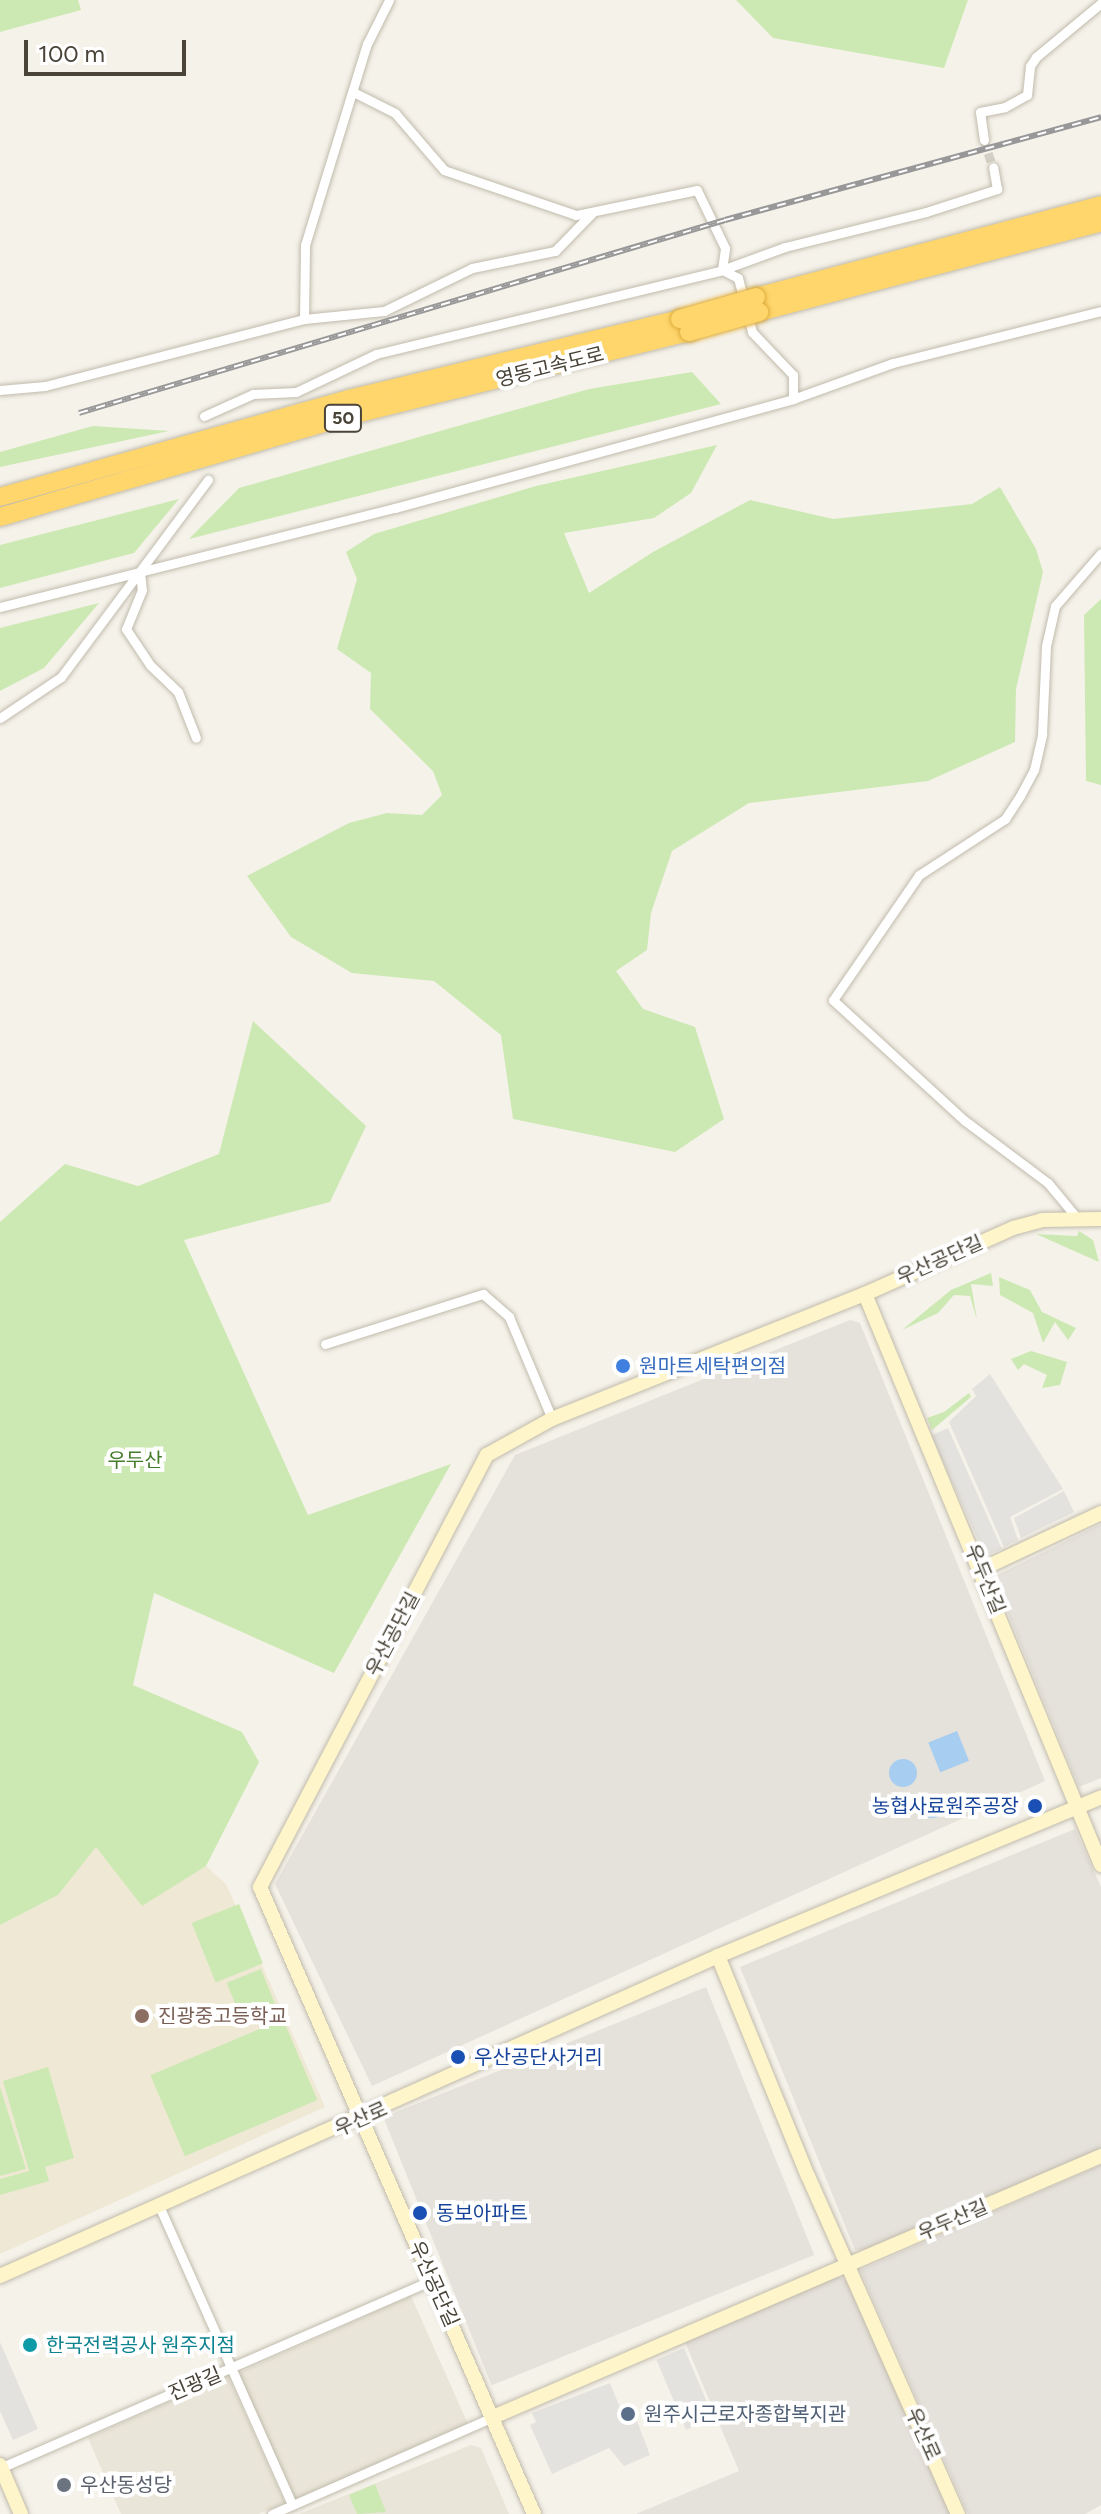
<!DOCTYPE html>
<html>
<head>
<meta charset="utf-8">
<style>
	body { margin:0 }
	#map { position:relative; width:1101px; height:2514px; overflow:hidden; background:#f5f2ea; font-family:Figtree,"Noto Sans KR",sans-serif }
	div>[style] { position:absolute }
	[style*='--x'] { left:calc(var(--x)*1px); top:calc(var(--y)*1px); width:calc(var(--w)*1px); rotate:calc(var(--a)*1deg) }
	.residential>* { inset:0; background:#e9e5d8; transform-origin:0 0 }
	.industrial>* { inset:0; background:#e5e1db; transform-origin:0 0 }
	.education>* { inset:0; background:#eee8d4 }
	.green>* { inset:0; background:#cde9b3; transform-origin:0 0 }
	.parking>* { inset:0; background:#e4e2de; transform-origin:0 0 }
	.water>* { inset:0; background:#a7cef1; transform-origin:0 0 }
	.round { border-radius:50% }
	.street-tunnel>* { height:9px; margin-top:-4.5px; transform-origin:0; background:repeating-linear-gradient(90deg,#d3cfc6 0 9px,transparent 0 13.5px) }
	.roads { filter:drop-shadow(0 0 2px #c1bbac) drop-shadow(0 0 2px #c1bbac) }
	.street>* { height:9px; margin:-4.5px; padding:0 4.5px; transform-origin:4.5px; border-radius:4.5px; background:#fff }
	.secondary>* { height:14px; margin:-7px; padding:0 7px; transform-origin:7px; border-radius:7px; background:#fef5ca }
	.highway>* { height:18px; margin:-9px; padding:0 9px; transform-origin:9px; border-radius:9px; background:#fed66c }
	.rail>* { height:6px; margin-top:-3px; transform-origin:0; background:repeating-linear-gradient(90deg,#fff 0 9px,#989898 0 18px); box-sizing:border-box; border-block:2px solid #989898 }
	.bridges { filter:drop-shadow(0 0 2px #deac3b) drop-shadow(0 0 2px #deac3b) }
	.highway-bridge>* { height:18px; margin:-9px; padding:0 9px; transform-origin:9px; border-radius:9px; background:#fed66c }
	.dots>* { width:22px; height:22px; translate:-50% -50%; box-sizing:border-box; border:4px solid #fff; border-radius:50% }
	span { translate:-50% -50%; white-space:nowrap; text-align:center; line-height:1.15; -webkit-text-stroke:8px #fff; paint-order:stroke }
	.shield-label span { padding:2px 6px; background:#fff; border:2px solid; border-radius:6px; -webkit-text-stroke-width:0 }
	.shield-label { font-size:18px; color:#494338; font-weight:700 }
	.street-label { font-size:20px; color:#494338 }
	.shop-label { font-size:20px; color:#366cbe }
	.left { translate:0 -50%; text-align:left }
	.park-label { font-size:20px; color:#447c2a }
	.transit-label { font-size:20px; color:#164399 }
	.right { translate:-100% -50%; text-align:right }
	.education-label { font-size:20px; color:#785e54 }
	.culture-label { font-size:20px; color:#0d838f }
	.service-label { font-size:20px; color:#4e5e75 }
	.worship-label { font-size:20px; color:#5b616d }
	.scale { position:absolute; left:24px; top:40px; width:162px; height:36px; box-sizing:border-box; border:4px solid #494338; border-top:0; padding-left:10px; font-size:24px; line-height:28px; white-space:nowrap; color:#494338; -webkit-text-stroke:6px #fff; paint-order:stroke }
</style>
</head>
<body>
<div id="map">
	<div class="residential">
		<i style="left:411px;top:2296px;width:140px;height:190px;rotate:66deg"></i>
		<i style="clip-path:polygon(228px 2376px,285px 2503px,258px 2514px,121px 2514px,88px 2438px)"></i>
		<i style="clip-path:polygon(471px 2445px,481px 2448px,509px 2514px,299px 2514px)"></i>
	</div>
	<div class="industrial">
		<i style="clip-path:polygon(850px 1320px,860px 1323px,1045px 1781px,372px 2086px,275px 1884px,515px 1455px)"></i>
		<i style="clip-path:polygon(1101px 1524px,1101px 1778px,1079px 1787px,993px 1577px)"></i>
		<i style="clip-path:polygon(1075px 1829px,1101px 1887px,1101px 2150px,870px 2249px,855px 2250px,740px 1967px)"></i>
		<i style="left:706px;top:1987px;width:289px;height:348px;rotate:68deg"></i>
		<i style="clip-path:polygon(1101px 2165px,1101px 2505px,1085px 2514px,968px 2514px,860px 2270px)"></i>
		<i style="clip-path:polygon(837px 2276px,851px 2283px,951px 2514px,636px 2514px,739px 2471px,685px 2342px)"></i>
	</div>
	<div class="education">
		<i style="clip-path:polygon(96px 1846px,142px 1905px,206px 1866px,226px 1884px,325px 2107px,0 2254px,0 1925px,58px 1895px)"></i>
	</div>
	<div class="green">
		<i style="clip-path:polygon(0 0,78px 0,81px 10px,0 32px)"></i>
		<i style="clip-path:polygon(736px 0,968px 0,944px 68px,773px 38px)"></i>
		<i style="clip-path:polygon(692px 372px,721px 404px,189px 539px,239px 488px,589px 389px)"></i>
		<i style="clip-path:polygon(93px 426px,169px 431px,0 467px,0 452px)"></i>
		<i style="clip-path:polygon(717px 445px,691px 493px,654px 518px,564px 533px,589px 593px,653px 552px,750px 500px,833px 519px,972px 504px,1000px 487px,1036px 549px,1043px 572px,1016px 689px,1015px 742px,928px 781px,749px 803px,672px 851px,651px 913px,647px 950px,616px 971px,643px 1009px,695px 1027px,724px 1119px,675px 1152px,513px 1119px,501px 1035px,434px 981px,352px 973px,291px 937px,247px 876px,349px 823px,387px 813px,422px 815px,442px 795px,433px 771px,370px 709px,371px 673px,337px 649px,357px 579px,346px 552px,374px 534px,536px 486px)"></i>
		<i style="clip-path:polygon(179px 499px,134px 553px,0 588px,0 545px)"></i>
		<i style="clip-path:polygon(1101px 599px,1101px 785px,1086px 781px,1084px 615px)"></i>
		<i style="clip-path:polygon(99px 603px,44px 668px,0 691px,0 628px)"></i>
		<i style="clip-path:polygon(253px 1021px,366px 1126px,330px 1202px,184px 1240px,308px 1515px,451px 1464px,334px 1673px,154px 1593px,133px 1685px,242px 1732px,259px 1762px,206px 1866px,142px 1906px,96px 1847px,58px 1895px,0 1925px,0 1222px,65px 1164px,138px 1186px,219px 1154px)"></i>
		<i style="clip-path:polygon(1079px 1231px,1093px 1240px,1099px 1262px,1036px 1234px,1077px 1236px)"></i>
		<i style="clip-path:polygon(991px 1273px,993px 1286px,971px 1284px,977px 1320px,970px 1296px,954px 1295px,938px 1313px,902px 1330px,951px 1290px)"></i>
		<i style="clip-path:polygon(999px 1277px,1030px 1290px,1042px 1312px,1076px 1328px,1068px 1340px,1055px 1322px,1043px 1343px,1033px 1313px,1000px 1295px)"></i>
		<i style="clip-path:polygon(1031px 1351px,1067px 1362px,1060px 1385px,1042px 1388px,1047px 1375px,1024px 1364px,1018px 1370px,1011px 1359px)"></i>
		<i style="clip-path:polygon(969px 1393px,971px 1397px,932px 1430px,927px 1418px,944px 1412px)"></i>
		<i style="left:239px;top:1904px;width:64px;height:51px;rotate:68deg"></i>
		<i style="left:261px;top:1969px;width:42px;height:37px;rotate:68deg"></i>
		<i style="left:283px;top:2019px;width:88px;height:144px;rotate:67deg"></i>
		<i style="clip-path:polygon(48px 2067px,74px 2158px,45px 2167px,49px 2181px,0 2195px,0 2179px,29px 2171px,3px 2081px)"></i>
		<i style="clip-path:polygon(0 2087px,26px 2169px,0 2176px)"></i>
		<i style="clip-path:polygon(375px 2484px,386px 2512px,357px 2514px,349px 2495px)"></i>
	</div>
	<div class="parking">
		<i style="clip-path:polygon(990px 1374px,1063px 1489px,1010px 1517px,1018px 1540px,1004px 1547px,949px 1422px,976px 1396px,972px 1389px)"></i>
		<i style="left:948px;top:1428px;width:132px;height:18px;rotate:66deg"></i>
		<i style="clip-path:polygon(1064px 1491px,1074px 1512px,1021px 1538px,1014px 1518px)"></i>
		<i style="clip-path:polygon(0 2342px,38px 2429px,13px 2440px,0 2411px)"></i>
		<i style="left:684px;top:2348px;width:76px;height:30px;rotate:67deg"></i>
		<i style="clip-path:polygon(610px 2383px,627px 2425px,637px 2421px,650px 2455px,624px 2466px,609px 2448px,552px 2474px,530px 2425px,536px 2422px,532px 2413px)"></i>
	</div>
	<div class="water">
		<i style="left:957px;top:1731px;width:32px;height:31px;rotate:68deg"></i>
		<i class="round" style="left:889px;top:1759px;width:28px;height:28px"></i>
		<i class="round" style="left:920px;top:1794px;width:24px;height:24px"></i>
	</div>
	<div class="street-tunnel">
		<i style="--x:984;--y:140;--w:28;--a:72"></i>
	</div>
	<div class="roads">
		<div class="street">
			<i style="--x:984;--y:140;--w:28;--a:-98"></i>
			<i style="--x:980;--y:112;--w:25;--a:-11"></i>
			<i style="--x:1005;--y:107;--w:25;--a:-29"></i>
			<i style="--x:1027;--y:95;--w:29;--a:-84"></i>
			<i style="--x:1030;--y:66;--w:11;--a:-56"></i>
			<i style="--x:1036;--y:57;--w:85;--a:-39.7"></i>
			<i style="--x:304;--y:319;--w:74;--a:-89.2"></i>
			<i style="--x:305;--y:245;--w:210;--a:-72.9"></i>
			<i style="--x:367;--y:44;--w:49;--a:-63.4"></i>
			<i style="--x:0;--y:390;--w:45;--a:-5.1"></i>
			<i style="--x:45;--y:386;--w:268;--a:-14.5"></i>
			<i style="--x:304;--y:319;--w:80;--a:-5.7"></i>
			<i style="--x:384;--y:311;--w:98;--a:-26"></i>
			<i style="--x:472;--y:268;--w:85;--a:-11.6"></i>
			<i style="--x:555;--y:251;--w:53;--a:-45.8"></i>
			<i style="--x:793;--y:399;--w:24;--a:-90"></i>
			<i style="--x:793;--y:375;--w:59;--a:-133.6"></i>
			<i style="--x:752;--y:332;--w:56;--a:-104.5"></i>
			<i style="--x:738;--y:278;--w:18;--a:-153"></i>
			<i style="--x:722;--y:270;--w:67;--a:-20.1"></i>
			<i style="--x:785;--y:247;--w:145;--a:-13.9"></i>
			<i style="--x:926;--y:212;--w:75;--a:-17.9"></i>
			<i style="--x:997;--y:189;--w:22;--a:-100"></i>
			<i style="--x:204;--y:416;--w:54;--a:-24.2"></i>
			<i style="--x:253;--y:394;--w:43;--a:-2.7"></i>
			<i style="--x:296;--y:392;--w:89;--a:-25.4"></i>
			<i style="--x:376;--y:354;--w:356;--a:-13.6"></i>
			<i style="--x:722;--y:270;--w:22;--a:-82"></i>
			<i style="--x:725;--y:248;--w:64;--a:-115.8"></i>
			<i style="--x:697;--y:190;--w:124;--a:168.3"></i>
			<i style="--x:576;--y:215;--w:139;--a:-161.2"></i>
			<i style="--x:444;--y:170;--w:75;--a:-130.7"></i>
			<i style="--x:395;--y:113;--w:45;--a:-153.4"></i>
			<i style="--x:140;--y:572;--w:18;--a:84"></i>
			<i style="--x:142;--y:590;--w:42;--a:112.3"></i>
			<i style="--x:126;--y:629;--w:43;--a:56.3"></i>
			<i style="--x:150;--y:665;--w:39;--a:44"></i>
			<i style="--x:178;--y:692;--w:49;--a:68.6"></i>
			<i style="--x:0;--y:607;--w:407;--a:-14.1"></i>
			<i style="--x:395;--y:508;--w:413;--a:-15.3"></i>
			<i style="--x:793;--y:399;--w:106;--a:-19.8"></i>
			<i style="--x:893;--y:363;--w:214;--a:-14"></i>
			<i style="--x:0;--y:718;--w:73;--a:-33.9"></i>
			<i style="--x:61;--y:677;--w:246;--a:-53.3"></i>
			<i style="--x:1077;--y:1218;--w:45;--a:-129.6"></i>
			<i style="--x:1048;--y:1183;--w:104;--a:-143.2"></i>
			<i style="--x:965;--y:1121;--w:179;--a:-137.5"></i>
			<i style="--x:833;--y:1000;--w:152;--a:-55.5"></i>
			<i style="--x:919;--y:875;--w:103;--a:-33.1"></i>
			<i style="--x:1005;--y:819;--w:27;--a:-57"></i>
			<i style="--x:1020;--y:796;--w:30;--a:-62"></i>
			<i style="--x:1034;--y:770;--w:37;--a:-77"></i>
			<i style="--x:1042;--y:734;--w:88;--a:-87.4"></i>
			<i style="--x:1046;--y:646;--w:41;--a:-77.3"></i>
			<i style="--x:1055;--y:606;--w:70;--a:-49"></i>
			<i style="--x:325;--y:1344;--w:166;--a:-17.6"></i>
			<i style="--x:483;--y:1294;--w:35;--a:41"></i>
			<i style="--x:509;--y:1317;--w:111;--a:67.1"></i>
			<i style="--x:160;--y:2208;--w:325;--a:66"></i>
			<i style="--x:0;--y:2468;--w:471;--a:-23.5"></i>
			<i style="--x:272;--y:2514;--w:241;--a:-23.7"></i>
		</div>
		<div class="secondary">
			<i style="--x:865;--y:1294;--w:618;--a:67.54"></i>
			<i style="--x:982;--y:1569;--w:132;--a:-25.2"></i>
			<i style="--x:718;--y:1956;--w:238;--a:67.8"></i>
			<i style="--x:808;--y:2176;--w:370;--a:66.1"></i>
			<i style="--x:0;--y:2276;--w:786;--a:-24.02"></i>
			<i style="--x:718;--y:1956;--w:415;--a:-22.5"></i>
			<i style="--x:493;--y:2417;--w:662;--a:-23.23"></i>
			<i style="--x:0;--y:2465;--w:53;--a:66.8"></i>
			<i style="--x:534;--y:2514;--w:684;--a:-113.61"></i>
			<i style="--x:260;--y:1887;--w:488;--a:-62.3"></i>
			<i style="--x:487;--y:1455;--w:74;--a:-29"></i>
			<i style="--x:552;--y:1419;--w:337;--a:-21.8"></i>
			<i style="--x:865;--y:1294;--w:162;--a:-24"></i>
			<i style="--x:1013;--y:1228;--w:30;--a:-15"></i>
			<i style="--x:1042;--y:1220;--w:59;--a:-1"></i>
		</div>
		<div class="highway">
			<i style="--x:756;--y:297;--w:357;--a:-14.9"></i>
			<i style="--x:759;--y:312;--w:354;--a:-14.7"></i>
			<i style="--x:0;--y:497;--w:362;--a:-15.7"></i>
			<i style="--x:349;--y:399;--w:341;--a:-13.6"></i>
			<i style="--x:0;--y:517;--w:370;--a:-16.2"></i>
			<i style="--x:355;--y:414;--w:344;--a:-13.8"></i>
		</div>
	</div>
	<div class="rail">
		<i style="--x:79;--y:413;--w:674;--a:-16.63"></i>
		<i style="--x:725;--y:220;--w:390;--a:-15.3"></i>
	</div>
	<div class="bridges">
		<div class="highway-bridge">
			<i style="--x:680;--y:319;--w:79;--a:-16.1"></i>
			<i style="--x:689;--y:332;--w:73;--a:-15.9"></i>
		</div>
	</div>
	<div class="dots">
		<i style="left:623px;top:1366px;background:#3f7fe0"></i>
		<i style="left:1035px;top:1806px;background:#1a4fb4"></i>
		<i style="left:142px;top:2016px;background:#8d6e63"></i>
		<i style="left:458px;top:2057px;background:#1a4fb4"></i>
		<i style="left:420px;top:2213px;background:#1a4fb4"></i>
		<i style="left:30px;top:2345px;background:#0f9aa8"></i>
		<i style="left:628px;top:2414px;background:#5c6f8a"></i>
		<i style="left:64px;top:2485px;background:#6b7280"></i>
	</div>
	<div class="shield-label">
		<span style="left:343px;top:418px">50</span>
	</div>
	<div class="street-label">
		<span style="left:550px;top:367px;rotate:-14deg">영동고속도로</span>
		<span style="left:940px;top:1260px;rotate:-24deg">우산공단길</span>
		<span style="left:985px;top:1579px;rotate:68deg">우두산길</span>
		<span style="left:393px;top:1634px;rotate:-62deg">우산공단길</span>
		<span style="left:361px;top:2119px;rotate:-24deg">우산로</span>
		<span style="left:953px;top:2220px;rotate:-23deg">우두산길</span>
		<span style="left:434px;top:2284px;rotate:66deg">우산공단길</span>
		<span style="left:195px;top:2384px;rotate:-23deg">진광길</span>
		<span style="left:923px;top:2434px;rotate:66deg">우산로</span>
	</div>
	<div class="shop-label">
		<span class="left" style="left:639px;top:1366px">원마트세탁편의점</span>
	</div>
	<div class="park-label">
		<span style="left:135px;top:1460px">우두산</span>
	</div>
	<div class="transit-label">
		<span class="right" style="left:1019px;top:1806px">농협사료원주공장</span>
		<span class="left" style="left:474px;top:2057px">우산공단사거리</span>
		<span class="left" style="left:436px;top:2213px">동보아파트</span>
	</div>
	<div class="education-label">
		<span class="left" style="left:158px;top:2016px">진광중고등학교</span>
	</div>
	<div class="culture-label">
		<span class="left" style="left:46px;top:2345px">한국전력공사 원주지점</span>
	</div>
	<div class="service-label">
		<span class="left" style="left:644px;top:2414px">원주시근로자종합복지관</span>
	</div>
	<div class="worship-label">
		<span class="left" style="left:80px;top:2485px">우산동성당</span>
	</div>
	<div class="scale">100 m</div>
</div>
</body>
</html>
